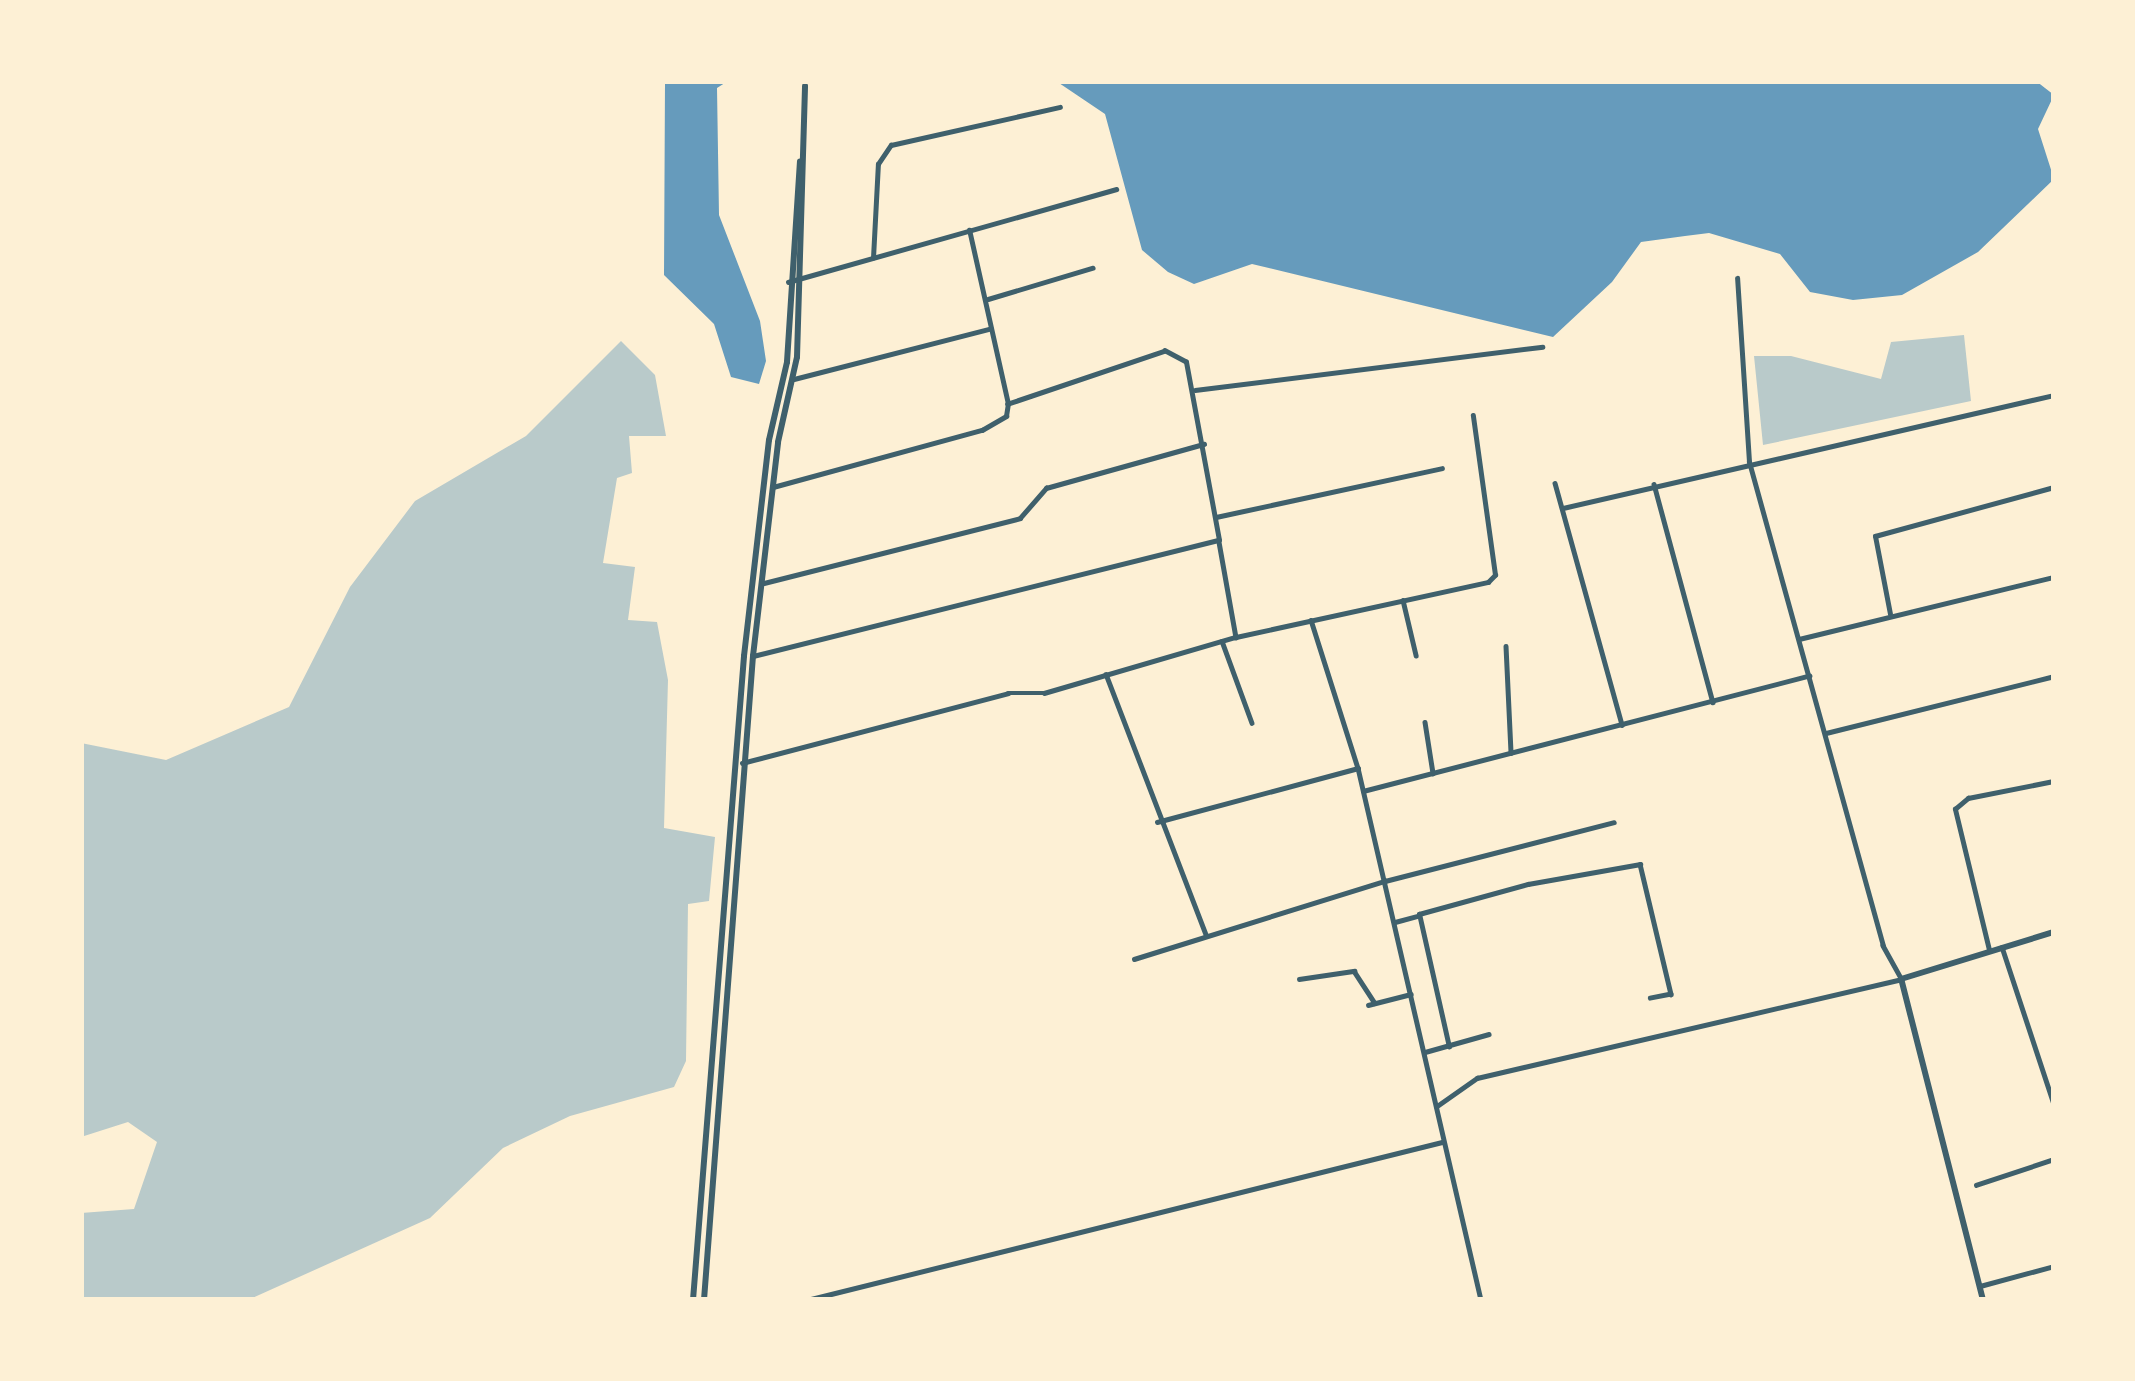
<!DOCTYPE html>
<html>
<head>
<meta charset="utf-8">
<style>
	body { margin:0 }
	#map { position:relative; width:2135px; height:1381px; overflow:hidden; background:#fdf0d5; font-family:Mulish,sans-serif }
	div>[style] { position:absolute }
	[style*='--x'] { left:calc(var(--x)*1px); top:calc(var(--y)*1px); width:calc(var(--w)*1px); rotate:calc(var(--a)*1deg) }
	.green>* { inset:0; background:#b9caca }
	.water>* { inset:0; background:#669bbc }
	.minor>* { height:4.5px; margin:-2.25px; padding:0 2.25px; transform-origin:2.25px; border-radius:2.25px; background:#3f606c }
	.tertiary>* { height:6px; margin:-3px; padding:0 3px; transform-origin:3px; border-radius:3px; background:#3f606c }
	span { translate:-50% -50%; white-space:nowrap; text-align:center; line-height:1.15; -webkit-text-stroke:12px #fdf0d5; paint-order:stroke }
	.frame { position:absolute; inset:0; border:84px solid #fdf0d5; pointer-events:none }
</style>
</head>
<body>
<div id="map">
	<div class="green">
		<i style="clip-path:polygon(1964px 335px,1971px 401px,1763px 445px,1754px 356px,1791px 356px,1881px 379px,1891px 342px)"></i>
		<i style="clip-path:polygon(621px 341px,655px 375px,666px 436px,629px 436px,632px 473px,617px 478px,603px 563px,635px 567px,628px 620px,657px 622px,668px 680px,664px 828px,715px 837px,709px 901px,688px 904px,686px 1061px,674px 1087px,570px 1116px,503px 1148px,430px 1218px,248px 1300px,81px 1300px,81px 1213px,134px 1209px,157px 1142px,128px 1122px,81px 1137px,81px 743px,166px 760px,289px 707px,350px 587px,415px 501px,526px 436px)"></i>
	</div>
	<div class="water">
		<i style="clip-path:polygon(665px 81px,728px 81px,717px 88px,719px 215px,760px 321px,766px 361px,759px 384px,731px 377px,714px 324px,664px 275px)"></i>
		<i style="clip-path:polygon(1056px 81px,2036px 81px,2054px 95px,2038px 129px,2054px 179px,1978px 252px,1902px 295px,1853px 300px,1810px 292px,1780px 254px,1709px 233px,1685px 236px,1641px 242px,1612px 282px,1553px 337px,1252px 264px,1194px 284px,1168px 272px,1142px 250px,1105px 114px)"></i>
	</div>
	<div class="minor">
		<i style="--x:873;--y:258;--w:94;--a:-87"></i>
		<i style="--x:878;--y:164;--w:23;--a:-56"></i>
		<i style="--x:891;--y:145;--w:173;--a:-12.7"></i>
		<i style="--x:788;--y:282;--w:341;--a:-15.8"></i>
		<i style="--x:988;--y:299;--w:109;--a:-16.6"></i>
		<i style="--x:794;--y:379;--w:201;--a:-14.4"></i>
		<i style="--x:1195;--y:390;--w:350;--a:-7.1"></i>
		<i style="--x:1555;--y:483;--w:251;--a:74.5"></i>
		<i style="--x:1654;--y:484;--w:226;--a:74.9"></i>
		<i style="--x:773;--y:487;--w:217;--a:-15.3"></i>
		<i style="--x:982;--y:430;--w:28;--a:-30"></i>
		<i style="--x:1006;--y:416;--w:12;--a:-81"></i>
		<i style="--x:1563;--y:508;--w:504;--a:-12.96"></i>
		<i style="--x:1216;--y:517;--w:231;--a:-12.2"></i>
		<i style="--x:1219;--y:542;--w:97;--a:79.9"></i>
		<i style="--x:764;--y:583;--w:264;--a:-14.2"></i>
		<i style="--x:1020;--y:518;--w:40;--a:-49"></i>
		<i style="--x:1046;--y:488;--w:164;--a:-15.6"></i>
		<i style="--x:1403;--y:600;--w:57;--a:76.7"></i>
		<i style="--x:1890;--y:614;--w:79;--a:-100.9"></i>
		<i style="--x:1875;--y:536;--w:186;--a:-15.3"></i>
		<i style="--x:1311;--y:620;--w:155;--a:72.4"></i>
		<i style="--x:1358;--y:768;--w:546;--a:76.98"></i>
		<i style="--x:1799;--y:639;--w:262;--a:-13.7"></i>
		<i style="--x:1222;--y:641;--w:87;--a:69.9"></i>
		<i style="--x:1506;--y:646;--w:107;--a:87.3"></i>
		<i style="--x:753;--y:656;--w:480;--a:-14"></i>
		<i style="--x:1219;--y:540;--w:181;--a:-100.5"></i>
		<i style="--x:1186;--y:362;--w:24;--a:-152"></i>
		<i style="--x:1165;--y:351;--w:166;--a:161.3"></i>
		<i style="--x:1008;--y:404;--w:178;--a:-102.6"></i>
		<i style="--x:1106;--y:674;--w:280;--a:69"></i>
		<i style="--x:1425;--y:722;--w:52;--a:81.1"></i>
		<i style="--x:1826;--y:733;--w:235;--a:-14"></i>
		<i style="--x:742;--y:763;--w:275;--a:-14.7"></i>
		<i style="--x:1008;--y:693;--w:36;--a:0"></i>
		<i style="--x:1044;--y:693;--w:200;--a:-16.3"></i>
		<i style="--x:1236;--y:637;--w:258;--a:-12.3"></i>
		<i style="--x:1488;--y:582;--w:10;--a:-45"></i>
		<i style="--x:1495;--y:575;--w:161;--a:-97.9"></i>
		<i style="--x:1363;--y:791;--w:461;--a:-14.5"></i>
		<i style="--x:1157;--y:822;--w:208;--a:-15"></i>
		<i style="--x:1395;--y:922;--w:23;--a:-15"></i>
		<i style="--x:2002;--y:947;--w:165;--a:71.7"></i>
		<i style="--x:1989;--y:950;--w:145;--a:-103.6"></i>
		<i style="--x:1955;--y:809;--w:17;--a:-40"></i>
		<i style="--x:1968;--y:798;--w:88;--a:-11.2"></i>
		<i style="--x:1134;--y:959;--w:263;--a:-17.3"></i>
		<i style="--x:1385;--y:881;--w:236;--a:-14.4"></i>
		<i style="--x:1299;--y:979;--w:56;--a:-8.3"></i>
		<i style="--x:1354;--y:971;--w:38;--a:57"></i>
		<i style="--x:1368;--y:1005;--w:44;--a:-14.3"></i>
		<i style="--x:1449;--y:1047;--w:136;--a:-102.7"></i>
		<i style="--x:1419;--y:914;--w:113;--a:-15.4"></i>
		<i style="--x:1528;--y:884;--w:114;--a:-10.1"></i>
		<i style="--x:1640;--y:864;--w:134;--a:76.6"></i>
		<i style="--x:1671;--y:994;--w:21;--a:169"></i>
		<i style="--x:1425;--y:1052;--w:66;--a:-15.7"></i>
		<i style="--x:1437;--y:1106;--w:49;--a:-35"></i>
		<i style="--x:1477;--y:1078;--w:435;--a:-13.1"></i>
		<i style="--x:1901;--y:979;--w:38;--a:-119"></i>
		<i style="--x:1883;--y:946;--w:502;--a:-105.48"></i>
		<i style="--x:1749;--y:462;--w:184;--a:-93.7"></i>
		<i style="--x:1976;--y:1185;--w:82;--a:-18.4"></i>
		<i style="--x:1980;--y:1286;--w:77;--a:-15.1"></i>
		<i style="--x:807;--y:1300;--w:654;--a:-13.97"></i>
	</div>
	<div class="tertiary">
		<i style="--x:693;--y:1300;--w:646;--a:-85.47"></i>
		<i style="--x:744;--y:656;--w:217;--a:-83.4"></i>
		<i style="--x:769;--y:440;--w:80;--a:-77"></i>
		<i style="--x:787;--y:362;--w:201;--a:-86.3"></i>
		<i style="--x:704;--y:1300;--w:646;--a:-85.65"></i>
		<i style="--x:753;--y:656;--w:215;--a:-83.3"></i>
		<i style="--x:778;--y:442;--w:87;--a:-77.4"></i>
		<i style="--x:797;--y:357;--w:271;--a:-88.3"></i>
		<i style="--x:1983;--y:1300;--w:331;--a:-104.3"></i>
		<i style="--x:1901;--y:979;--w:160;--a:-17.1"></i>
	</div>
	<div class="frame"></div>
</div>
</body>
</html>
